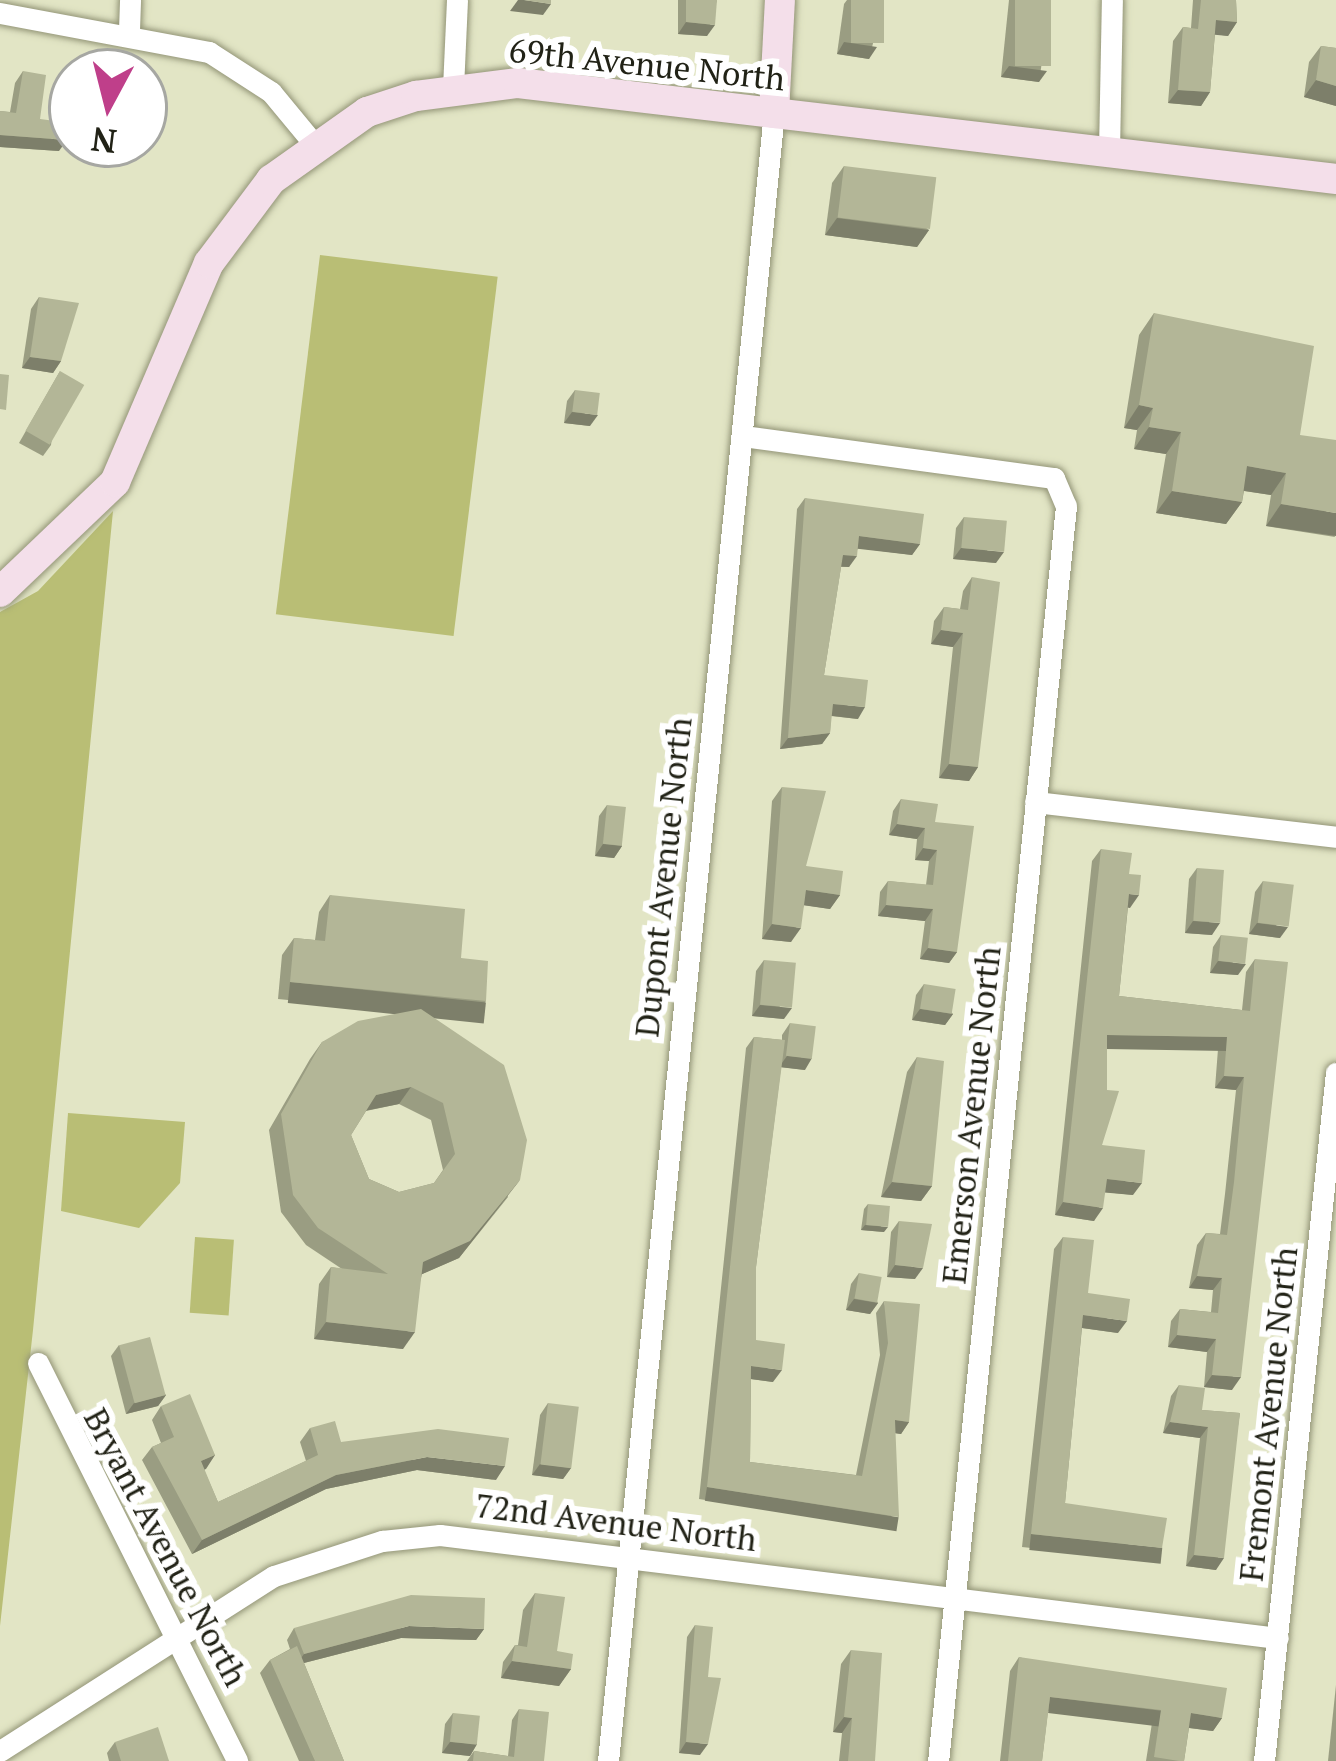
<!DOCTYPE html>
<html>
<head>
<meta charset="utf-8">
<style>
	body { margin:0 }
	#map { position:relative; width:1336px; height:1761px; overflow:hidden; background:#e2e5c5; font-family:"PT Serif",serif }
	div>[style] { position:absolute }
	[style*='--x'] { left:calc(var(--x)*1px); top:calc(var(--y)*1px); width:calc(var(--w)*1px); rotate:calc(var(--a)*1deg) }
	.green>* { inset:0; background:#b9be75; transform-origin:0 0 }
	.roads { filter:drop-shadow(0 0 3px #939577) drop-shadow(0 0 3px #939577) }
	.street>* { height:21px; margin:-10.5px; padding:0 10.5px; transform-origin:10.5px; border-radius:10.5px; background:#fff }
	.secondary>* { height:30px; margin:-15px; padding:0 15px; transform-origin:15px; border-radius:15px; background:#f4dfea }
	.wall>* { inset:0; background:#9a9d82 }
	.shaded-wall>* { inset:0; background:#7d7f6a; transform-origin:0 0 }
	.building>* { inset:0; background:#b3b697; transform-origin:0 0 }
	span { translate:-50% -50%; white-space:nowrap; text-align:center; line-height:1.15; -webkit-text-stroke:12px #fff; paint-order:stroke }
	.street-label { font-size:33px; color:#212216 }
	.north { position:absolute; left:48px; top:48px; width:120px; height:120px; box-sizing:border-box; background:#fff; border:3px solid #a6a7a2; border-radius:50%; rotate:187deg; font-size:33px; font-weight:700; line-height:48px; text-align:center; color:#212216 }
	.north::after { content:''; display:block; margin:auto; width:42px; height:54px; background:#bf3f8a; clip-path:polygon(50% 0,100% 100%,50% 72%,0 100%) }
</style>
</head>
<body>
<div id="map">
	<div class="green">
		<i style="left:320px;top:255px;width:179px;height:362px;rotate:7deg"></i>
		<i style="clip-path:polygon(113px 511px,33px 1330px,0 1626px,0 612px,38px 591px)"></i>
		<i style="clip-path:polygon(68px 1113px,185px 1122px,180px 1183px,139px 1228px,61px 1211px)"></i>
		<i style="left:195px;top:1237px;width:39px;height:76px;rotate:4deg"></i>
	</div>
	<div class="roads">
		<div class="street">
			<i style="--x:0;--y:13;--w:213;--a:10.6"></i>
			<i style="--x:209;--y:52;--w:74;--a:32.8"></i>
			<i style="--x:271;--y:92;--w:67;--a:50.4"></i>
			<i style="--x:129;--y:30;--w:30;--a:-88"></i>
			<i style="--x:453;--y:88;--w:88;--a:-87.4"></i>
			<i style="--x:1109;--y:151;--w:151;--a:-88.9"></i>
			<i style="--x:743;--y:436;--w:314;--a:7.7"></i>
			<i style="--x:1054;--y:478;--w:30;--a:67"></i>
			<i style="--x:1066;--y:506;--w:1262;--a:95.82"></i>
			<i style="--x:1035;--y:802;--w:303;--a:6.6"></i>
			<i style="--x:38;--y:1363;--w:445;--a:63.4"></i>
			<i style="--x:0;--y:1751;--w:325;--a:-32.6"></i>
			<i style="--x:274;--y:1576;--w:114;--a:-18"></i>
			<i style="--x:382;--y:1541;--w:58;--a:-5.9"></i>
			<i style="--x:440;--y:1535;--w:844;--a:7.01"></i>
			<i style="--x:608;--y:1761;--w:1656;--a:-84.25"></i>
			<i style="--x:1264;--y:1761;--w:692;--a:-84.03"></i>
		</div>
		<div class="secondary">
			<i style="--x:774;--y:113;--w:113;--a:-87"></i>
			<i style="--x:0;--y:592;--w:159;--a:-43.7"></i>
			<i style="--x:115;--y:482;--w:238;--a:-66.8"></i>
			<i style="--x:209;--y:263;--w:104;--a:-53.2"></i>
			<i style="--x:271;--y:180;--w:118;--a:-35.3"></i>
			<i style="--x:367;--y:112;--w:52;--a:-18.1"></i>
			<i style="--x:416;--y:96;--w:103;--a:-7.3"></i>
			<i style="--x:518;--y:83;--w:824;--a:6.69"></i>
		</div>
	</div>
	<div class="wall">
		<i style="clip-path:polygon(678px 0,717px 0,707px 36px,678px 34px)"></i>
		<i style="clip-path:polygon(847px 0,884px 0,869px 59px,837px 54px,844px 4px)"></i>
		<i style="clip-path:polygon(1009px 0,1051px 0,1039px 82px,1001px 77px)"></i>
		<i style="clip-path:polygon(1193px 0,1236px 0,1237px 22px,1228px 36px,1215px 34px,1210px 92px,1201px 106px,1168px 103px,1173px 41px,1183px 27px,1191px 28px)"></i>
		<i style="clip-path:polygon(1321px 46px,1336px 48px,1336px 106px,1304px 97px,1309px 62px)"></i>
		<i style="clip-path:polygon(23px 71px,40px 119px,59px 151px,0 147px,0 111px,10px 112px,15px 83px)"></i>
		<i style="clip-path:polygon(72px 122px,72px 144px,112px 144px,104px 156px,68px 151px)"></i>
		<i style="clip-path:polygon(844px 166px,929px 230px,917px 247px,825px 235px,832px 183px)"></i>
		<i style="clip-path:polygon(39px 297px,61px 361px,53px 373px,22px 368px,31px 309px)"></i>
		<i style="clip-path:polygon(1154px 313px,1300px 435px,1335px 537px,1266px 526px,1271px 495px,1244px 491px,1242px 502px,1226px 524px,1156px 513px,1166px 454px,1134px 449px,1137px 430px,1124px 428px,1139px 335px)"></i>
		<i style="clip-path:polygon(60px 371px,51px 445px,43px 456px,19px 443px)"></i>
		<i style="clip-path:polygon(575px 390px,590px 426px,564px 423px,567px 401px)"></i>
		<i style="clip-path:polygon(805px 498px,920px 544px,912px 555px,858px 548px,849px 567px,841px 567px,824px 675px,858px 719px,831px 716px,830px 733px,822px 744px,780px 749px,797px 509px)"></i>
		<i style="clip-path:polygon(964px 517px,996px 563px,953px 559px,956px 528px)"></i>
		<i style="clip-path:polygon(972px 577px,978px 767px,969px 781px,939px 778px,953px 647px,931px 644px,934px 621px,944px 607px,960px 609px,963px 591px)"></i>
		<i style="clip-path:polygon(782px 787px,806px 866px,840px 895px,830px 909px,804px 905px,791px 942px,762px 939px,772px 801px)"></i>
		<i style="clip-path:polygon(901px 799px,935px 822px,957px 952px,949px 963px,920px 959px,925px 921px,878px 916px,880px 892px,888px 881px,926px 885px,929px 861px,915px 860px,917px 839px,889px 835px,893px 811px)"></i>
		<i style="clip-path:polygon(607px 805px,622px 846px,614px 858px,595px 856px,599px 816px)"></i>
		<i style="clip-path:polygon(1101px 849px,1129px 874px,1130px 908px,1128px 907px,1119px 996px,1242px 1010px,1246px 972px,1255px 959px,1232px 1390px,1204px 1387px,1207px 1352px,1168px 1347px,1171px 1321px,1180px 1309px,1211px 1312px,1213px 1290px,1189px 1288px,1197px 1245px,1206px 1233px,1220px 1234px,1225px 1194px,1236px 1090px,1215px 1088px,1218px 1049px,1107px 1047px,1102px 1145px,1133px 1195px,1105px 1192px,1094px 1221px,1055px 1215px,1092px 861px)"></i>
		<i style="clip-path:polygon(1197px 868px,1212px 935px,1185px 933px,1189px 879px)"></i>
		<i style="clip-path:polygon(1263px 881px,1280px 938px,1249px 934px,1255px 892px)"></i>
		<i style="clip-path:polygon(evenodd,330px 895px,461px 958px,486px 1001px,474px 1018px,427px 1014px,508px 1197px,459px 1258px,422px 1274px,403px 1349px,314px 1339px,319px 1284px,331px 1267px,342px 1269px,306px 1245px,281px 1212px,269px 1130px,310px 1059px,322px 1042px,408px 1012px,278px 999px,282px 955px,294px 938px,315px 940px,319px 912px,330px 895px,399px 1104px,431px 1120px,443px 1170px,434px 1183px,399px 1192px,369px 1179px,351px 1135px,366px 1111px,399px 1104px)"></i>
		<i style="clip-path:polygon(1221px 935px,1238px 975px,1210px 973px,1213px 947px)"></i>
		<i style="clip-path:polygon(764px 960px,784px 1019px,752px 1016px,756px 971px)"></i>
		<i style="clip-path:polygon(924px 984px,953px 1014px,945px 1025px,912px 1020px,916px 995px)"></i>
		<i style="clip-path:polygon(790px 1023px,805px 1070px,781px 1067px,756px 1267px,756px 1340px,773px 1382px,751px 1379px,750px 1462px,856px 1475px,880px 1355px,876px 1313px,884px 1301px,909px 1422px,901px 1434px,895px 1433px,891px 1529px,699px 1499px,746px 1048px,754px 1037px,782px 1040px,782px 1035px)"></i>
		<i style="clip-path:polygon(917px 1057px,932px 1186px,921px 1201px,881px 1197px,907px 1072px)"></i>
		<i style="clip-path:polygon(868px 1204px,884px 1232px,861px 1230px,864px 1209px)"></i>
		<i style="clip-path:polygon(899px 1221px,915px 1279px,887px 1277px,891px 1232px)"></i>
		<i style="clip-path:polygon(1063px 1237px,1088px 1293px,1118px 1333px,1082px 1328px,1065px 1503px,1153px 1561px,1022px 1547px,1054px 1249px)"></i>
		<i style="clip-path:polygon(859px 1273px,878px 1303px,870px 1314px,846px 1310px,851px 1284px)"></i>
		<i style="clip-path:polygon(119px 1345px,166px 1395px,158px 1406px,126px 1414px,111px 1356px)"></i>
		<i style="clip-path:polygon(1179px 1385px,1202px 1410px,1240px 1413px,1216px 1570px,1186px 1566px,1200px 1438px,1163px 1433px,1171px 1396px)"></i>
		<i style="clip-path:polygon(548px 1403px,571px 1468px,563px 1479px,532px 1475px,540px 1415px)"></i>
		<i style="clip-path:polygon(161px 1406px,215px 1455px,204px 1470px,218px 1502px,306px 1461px,300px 1442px,310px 1428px,341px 1442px,496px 1480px,417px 1470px,326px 1489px,192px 1554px,142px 1460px,152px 1447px,161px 1443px,152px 1420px)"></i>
		<i style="clip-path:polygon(535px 1593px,557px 1651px,571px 1669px,559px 1686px,501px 1678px,503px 1662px,515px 1645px,518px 1645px,523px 1610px)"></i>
		<i style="clip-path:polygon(695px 1625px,700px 1755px,679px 1753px,687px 1637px)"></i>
		<i style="clip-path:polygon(294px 1628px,484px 1629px,476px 1640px,401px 1638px,304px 1663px,344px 1761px,299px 1761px,260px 1673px,270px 1660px,290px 1649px,287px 1640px)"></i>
		<i style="clip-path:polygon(851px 1650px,875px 1761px,839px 1761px,842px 1733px,833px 1732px,841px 1664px)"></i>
		<i style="clip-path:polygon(1019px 1657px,1222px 1718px,1213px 1731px,1189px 1728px,1184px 1761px,1146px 1761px,1152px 1723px,1048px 1711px,1042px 1761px,1000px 1761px,1010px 1671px)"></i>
		<i style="clip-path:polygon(1336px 1685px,1336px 1761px,1328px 1761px)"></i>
		<i style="clip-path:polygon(519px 1709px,544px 1761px,467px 1761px,474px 1751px,508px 1756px,512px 1720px)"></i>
		<i style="clip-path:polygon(453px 1713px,477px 1744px,470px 1756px,442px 1753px,445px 1724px)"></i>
		<i style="clip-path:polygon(115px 1742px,169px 1761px,109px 1761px,107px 1753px)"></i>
	</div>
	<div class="shaded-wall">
		<i style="clip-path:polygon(518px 0,524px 0,551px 4px,543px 15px,510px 11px)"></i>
		<i style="clip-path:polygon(1216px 20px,1237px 22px,1228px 36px,1207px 34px)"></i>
		<i style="clip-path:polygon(686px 22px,715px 25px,707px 36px,678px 34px)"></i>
		<i style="clip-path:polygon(844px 42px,877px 47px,869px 59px,837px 54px)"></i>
		<i style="clip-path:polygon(1009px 66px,1047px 71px,1039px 82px,1001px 77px)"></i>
		<i style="clip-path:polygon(1316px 80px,1336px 86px,1336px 106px,1304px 97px)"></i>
		<i style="clip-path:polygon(1178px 90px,1210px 92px,1201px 106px,1168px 103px)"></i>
		<i style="clip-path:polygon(0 135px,67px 140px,59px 151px,0 147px)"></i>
		<i style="clip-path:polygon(73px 144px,106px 144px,112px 145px,104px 156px,68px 151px)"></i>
		<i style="clip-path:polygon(837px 218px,929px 230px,917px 247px,825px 235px)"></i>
		<i style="clip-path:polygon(30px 357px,61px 361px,53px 373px,22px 368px)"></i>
		<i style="clip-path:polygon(1139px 405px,1153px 408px,1137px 430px,1124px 428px)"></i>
		<i style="clip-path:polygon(572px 412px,598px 415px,590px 426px,564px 423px)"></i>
		<i style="clip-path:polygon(1149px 427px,1181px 432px,1166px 454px,1134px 449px)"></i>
		<i style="clip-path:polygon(1247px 466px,1286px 473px,1271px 495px,1232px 489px)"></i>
		<i style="clip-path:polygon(1172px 491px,1242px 502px,1226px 524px,1156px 513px)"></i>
		<i style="clip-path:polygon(1281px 504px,1336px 513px,1336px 536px,1266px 526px)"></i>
		<i style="clip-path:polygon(859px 536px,920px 544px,912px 555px,851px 548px)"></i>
		<i style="clip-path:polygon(961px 548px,1004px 552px,996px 563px,953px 559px)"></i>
		<i style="clip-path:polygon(843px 555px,857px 556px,849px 567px,835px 566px)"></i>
		<i style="clip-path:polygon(941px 630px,963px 633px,953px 647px,931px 644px)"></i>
		<i style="clip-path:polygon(833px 704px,865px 707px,858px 719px,825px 715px)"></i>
		<i style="clip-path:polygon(830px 733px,822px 744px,780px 749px,788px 738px)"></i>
		<i style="clip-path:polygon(949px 764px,978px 767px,969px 781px,939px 778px)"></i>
		<i style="clip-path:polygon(897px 824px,925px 828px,917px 839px,889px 835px)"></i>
		<i style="clip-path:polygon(603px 844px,622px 846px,614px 858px,595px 856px)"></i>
		<i style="clip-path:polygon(923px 848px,937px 850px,929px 861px,915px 860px)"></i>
		<i style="clip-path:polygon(806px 890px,840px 895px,830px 909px,795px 904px)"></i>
		<i style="clip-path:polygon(1129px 894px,1139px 895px,1130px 908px,1120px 906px)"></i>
		<i style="clip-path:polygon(886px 905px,933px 909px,925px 921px,878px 916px)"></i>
		<i style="clip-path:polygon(1193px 921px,1220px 923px,1212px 935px,1185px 933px)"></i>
		<i style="clip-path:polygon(1257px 923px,1288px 927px,1280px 938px,1249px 934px)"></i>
		<i style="clip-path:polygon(772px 924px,801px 928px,791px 942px,762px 939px)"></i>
		<i style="clip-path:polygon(928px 948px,957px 952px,949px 963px,920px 959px)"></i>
		<i style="clip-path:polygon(1218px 961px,1246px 964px,1238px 975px,1210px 973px)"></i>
		<i style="left:290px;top:982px;width:197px;height:21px;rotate:6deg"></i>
		<i style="clip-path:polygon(760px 1005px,792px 1008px,784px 1019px,752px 1016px)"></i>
		<i style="clip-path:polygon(920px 1009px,953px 1014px,945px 1025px,912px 1020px)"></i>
		<i style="left:1107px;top:1035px;width:120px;height:14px;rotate:1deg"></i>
		<i style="clip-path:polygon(787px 1056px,812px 1058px,805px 1070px,779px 1067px)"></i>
		<i style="clip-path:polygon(1224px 1076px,1244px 1077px,1236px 1090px,1215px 1088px)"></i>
		<i style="clip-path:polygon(411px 1087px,399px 1104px,364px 1111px,376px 1095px)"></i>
		<i style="clip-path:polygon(1107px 1179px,1142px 1183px,1133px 1195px,1099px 1192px)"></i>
		<i style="clip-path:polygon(520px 1180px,459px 1258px,411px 1279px,423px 1262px)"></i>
		<i style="clip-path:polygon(892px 1182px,932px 1186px,921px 1201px,881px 1197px)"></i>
		<i style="clip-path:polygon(1063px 1202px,1103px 1208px,1094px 1221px,1055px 1215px)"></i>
		<i style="clip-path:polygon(865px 1225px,888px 1227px,884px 1232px,861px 1230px)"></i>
		<i style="clip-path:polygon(895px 1265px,923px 1268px,915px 1279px,887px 1277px)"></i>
		<i style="clip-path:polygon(1197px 1276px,1222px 1278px,1213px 1290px,1189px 1288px)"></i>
		<i style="clip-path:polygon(854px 1299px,878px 1303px,870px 1314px,846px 1310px)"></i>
		<i style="clip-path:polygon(1083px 1315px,1127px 1321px,1118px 1333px,1075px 1327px)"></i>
		<i style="clip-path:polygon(326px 1322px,415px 1332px,403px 1349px,314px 1339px)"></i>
		<i style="clip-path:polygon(1177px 1335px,1216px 1339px,1207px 1352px,1168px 1347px)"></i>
		<i style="clip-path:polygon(751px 1366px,782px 1370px,773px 1382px,743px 1378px)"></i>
		<i style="clip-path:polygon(1212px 1375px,1241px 1377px,1232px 1390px,1204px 1387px)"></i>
		<i style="clip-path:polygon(166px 1395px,158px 1406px,126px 1414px,134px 1403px)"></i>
		<i style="clip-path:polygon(895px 1420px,909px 1422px,901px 1434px,886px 1432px)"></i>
		<i style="clip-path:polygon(1170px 1422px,1208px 1427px,1200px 1438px,1163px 1433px)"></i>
		<i style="clip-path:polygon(215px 1455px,206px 1469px,191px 1475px,201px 1461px)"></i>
		<i style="clip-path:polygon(427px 1457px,505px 1466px,496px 1480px,417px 1470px,326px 1489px,192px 1554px,202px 1540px,336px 1475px)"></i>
		<i style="clip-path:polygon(540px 1464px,571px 1468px,563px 1479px,532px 1475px)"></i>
		<i style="left:707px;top:1487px;width:194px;height:14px;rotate:9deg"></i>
		<i style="left:1031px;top:1534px;width:132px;height:16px;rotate:6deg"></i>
		<i style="clip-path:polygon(1194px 1555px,1224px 1558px,1216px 1570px,1186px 1566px)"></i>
		<i style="clip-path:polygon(409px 1626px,484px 1629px,476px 1640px,401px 1638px,296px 1665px,304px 1654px)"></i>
		<i style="clip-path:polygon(512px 1661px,571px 1669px,559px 1686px,501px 1678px)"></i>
		<i style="left:1050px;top:1697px;width:112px;height:16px;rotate:7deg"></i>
		<i style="clip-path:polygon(1191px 1713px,1222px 1718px,1213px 1731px,1182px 1727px)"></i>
		<i style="clip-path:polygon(844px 1717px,852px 1718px,842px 1733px,833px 1732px)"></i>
		<i style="clip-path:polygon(450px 1742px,477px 1744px,470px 1756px,442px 1753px)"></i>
		<i style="clip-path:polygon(686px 1742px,708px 1744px,700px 1755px,679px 1753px)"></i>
	</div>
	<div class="building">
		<i style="clip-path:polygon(524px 0,551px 0,551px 4px)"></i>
		<i style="clip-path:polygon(686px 0,717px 0,715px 25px,686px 22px)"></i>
		<i style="left:851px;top:0;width:33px;height:43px"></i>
		<i style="left:1015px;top:0;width:36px;height:66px"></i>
		<i style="clip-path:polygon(1201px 0,1236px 0,1237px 22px,1216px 20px,1210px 92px,1178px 90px,1183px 27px,1198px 29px)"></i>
		<i style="clip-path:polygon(1321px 46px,1336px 48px,1336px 86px,1316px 80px)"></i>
		<i style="clip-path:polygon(23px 71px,46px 75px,40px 119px,70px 123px,67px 140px,0 135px,0 111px,16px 113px)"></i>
		<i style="left:844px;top:166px;width:93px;height:52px;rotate:7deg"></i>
		<i style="clip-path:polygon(39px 297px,79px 303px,61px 361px,30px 357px)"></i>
		<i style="clip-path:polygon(1154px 313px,1314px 346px,1300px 435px,1336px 440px,1336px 513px,1281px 504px,1286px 473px,1247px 466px,1242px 502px,1172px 491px,1181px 432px,1149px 427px,1153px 408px,1139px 405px)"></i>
		<i style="left:60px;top:371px;width:28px;height:69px;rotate:30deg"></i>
		<i style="clip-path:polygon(0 374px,9px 375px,6px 410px,0 409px)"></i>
		<i style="left:575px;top:390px;width:25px;height:22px;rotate:7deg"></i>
		<i style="clip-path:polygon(805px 498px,924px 514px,920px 544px,859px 536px,857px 556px,843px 555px,824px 675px,868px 680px,865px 707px,833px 704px,830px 733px,788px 738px)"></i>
		<i style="left:964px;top:517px;width:43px;height:31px;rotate:5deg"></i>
		<i style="clip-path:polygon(972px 577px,1000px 582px,978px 767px,949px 764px,963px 633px,941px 630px,944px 607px,968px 610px)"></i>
		<i style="clip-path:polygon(782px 787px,826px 791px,806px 866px,843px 871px,840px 895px,806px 890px,801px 928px,772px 924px)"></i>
		<i style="clip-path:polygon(901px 799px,938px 804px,935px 822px,974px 826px,957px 952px,928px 948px,933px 909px,886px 905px,888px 881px,933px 885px,937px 850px,923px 848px,925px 828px,897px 824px)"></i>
		<i style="left:607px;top:805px;width:19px;height:39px;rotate:6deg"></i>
		<i style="clip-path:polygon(1101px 849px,1132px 853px,1129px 874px,1141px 875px,1139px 895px,1129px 894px,1119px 996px,1250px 1011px,1255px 959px,1288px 962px,1241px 1377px,1212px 1375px,1216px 1339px,1177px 1335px,1180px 1309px,1218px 1313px,1222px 1278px,1197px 1276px,1206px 1233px,1227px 1235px,1234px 1182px,1244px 1077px,1224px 1076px,1227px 1037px,1107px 1035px,1107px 1090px,1119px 1091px,1102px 1145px,1145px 1150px,1142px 1183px,1107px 1179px,1103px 1208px,1063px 1202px)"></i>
		<i style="left:1197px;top:868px;width:27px;height:53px;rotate:4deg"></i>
		<i style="left:1263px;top:881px;width:31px;height:42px;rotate:7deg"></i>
		<i style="clip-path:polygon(330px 895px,465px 909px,461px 958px,488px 961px,486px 1001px,290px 982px,294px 938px,325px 941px)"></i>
		<i style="left:1221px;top:935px;width:27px;height:26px;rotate:6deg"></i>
		<i style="left:764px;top:960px;width:32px;height:45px;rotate:5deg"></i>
		<i style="left:924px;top:984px;width:32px;height:25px;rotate:9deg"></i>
		<i style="clip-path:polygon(evenodd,421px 1009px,504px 1065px,527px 1140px,520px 1180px,470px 1241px,423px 1262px,415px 1332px,326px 1322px,331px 1267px,388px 1274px,318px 1228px,293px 1195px,281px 1114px,322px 1042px,358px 1021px,421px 1009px,411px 1087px,443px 1103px,455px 1154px,434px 1183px,399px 1192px,369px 1179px,351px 1135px,376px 1095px,411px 1087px)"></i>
		<i style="left:790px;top:1023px;width:26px;height:33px;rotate:7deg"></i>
		<i style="clip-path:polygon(754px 1037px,785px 1040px,756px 1267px,756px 1340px,785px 1344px,782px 1370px,751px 1366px,750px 1462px,862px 1476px,888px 1343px,884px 1301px,920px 1304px,909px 1422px,895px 1420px,899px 1517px,707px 1487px)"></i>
		<i style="clip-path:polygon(917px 1057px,944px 1061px,932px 1186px,892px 1182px)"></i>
		<i style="left:868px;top:1204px;width:22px;height:21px;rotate:5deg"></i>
		<i style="clip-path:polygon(899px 1221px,932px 1224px,923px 1268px,895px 1265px)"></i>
		<i style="clip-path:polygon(1063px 1237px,1094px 1240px,1088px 1293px,1130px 1299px,1127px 1321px,1083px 1315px,1065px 1503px,1167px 1518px,1162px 1548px,1031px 1534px)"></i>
		<i style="left:859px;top:1273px;width:23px;height:26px;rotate:10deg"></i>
		<i style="left:150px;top:1337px;width:60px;height:32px;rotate:75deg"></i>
		<i style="clip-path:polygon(1179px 1385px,1205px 1388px,1202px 1410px,1240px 1413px,1224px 1558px,1194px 1555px,1208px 1427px,1170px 1422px)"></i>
		<i style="clip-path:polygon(190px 1394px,215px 1455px,201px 1461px,218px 1502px,318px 1455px,310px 1428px,335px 1421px,341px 1442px,438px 1429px,509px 1438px,505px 1466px,427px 1457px,336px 1475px,202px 1540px,152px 1447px,174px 1437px,161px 1406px)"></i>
		<i style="left:548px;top:1403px;width:31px;height:62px;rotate:7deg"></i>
		<i style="clip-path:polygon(535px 1593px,565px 1597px,557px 1651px,573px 1654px,571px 1669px,512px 1661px,515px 1645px,527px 1647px)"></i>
		<i style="clip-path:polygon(411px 1595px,485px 1598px,484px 1629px,409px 1626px,304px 1654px,294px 1628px)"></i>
		<i style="clip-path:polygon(695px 1625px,713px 1627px,708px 1677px,721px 1678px,708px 1744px,686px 1742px)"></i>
		<i style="clip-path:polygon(297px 1646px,344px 1761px,315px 1761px,270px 1660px)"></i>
		<i style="clip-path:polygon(851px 1650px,882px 1653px,875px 1761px,848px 1761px,852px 1718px,844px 1717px)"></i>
		<i style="clip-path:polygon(1019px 1657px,1227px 1688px,1222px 1718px,1191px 1713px,1184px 1761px,1179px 1761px,1154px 1757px,1161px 1710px,1050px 1697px,1042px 1761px,1008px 1761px)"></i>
		<i style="clip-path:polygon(519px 1709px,549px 1712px,544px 1761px,473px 1761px,474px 1751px,514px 1757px)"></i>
		<i style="left:453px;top:1713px;width:27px;height:29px;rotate:6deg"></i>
		<i style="clip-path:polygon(158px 1727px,169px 1761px,121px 1761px,115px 1742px)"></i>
	</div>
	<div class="street-label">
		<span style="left:647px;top:64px;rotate:6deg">69th Avenue North</span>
		<span style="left:663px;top:877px;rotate:-84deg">Dupont Avenue North</span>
		<span style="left:971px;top:1115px;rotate:-84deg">Emerson Avenue North</span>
		<span style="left:1268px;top:1414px;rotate:-84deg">Fremont Avenue North</span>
		<span style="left:616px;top:1522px;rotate:7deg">72nd Avenue North</span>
		<span style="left:166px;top:1547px;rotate:62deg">Bryant Avenue North</span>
	</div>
	<div class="north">N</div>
</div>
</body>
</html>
